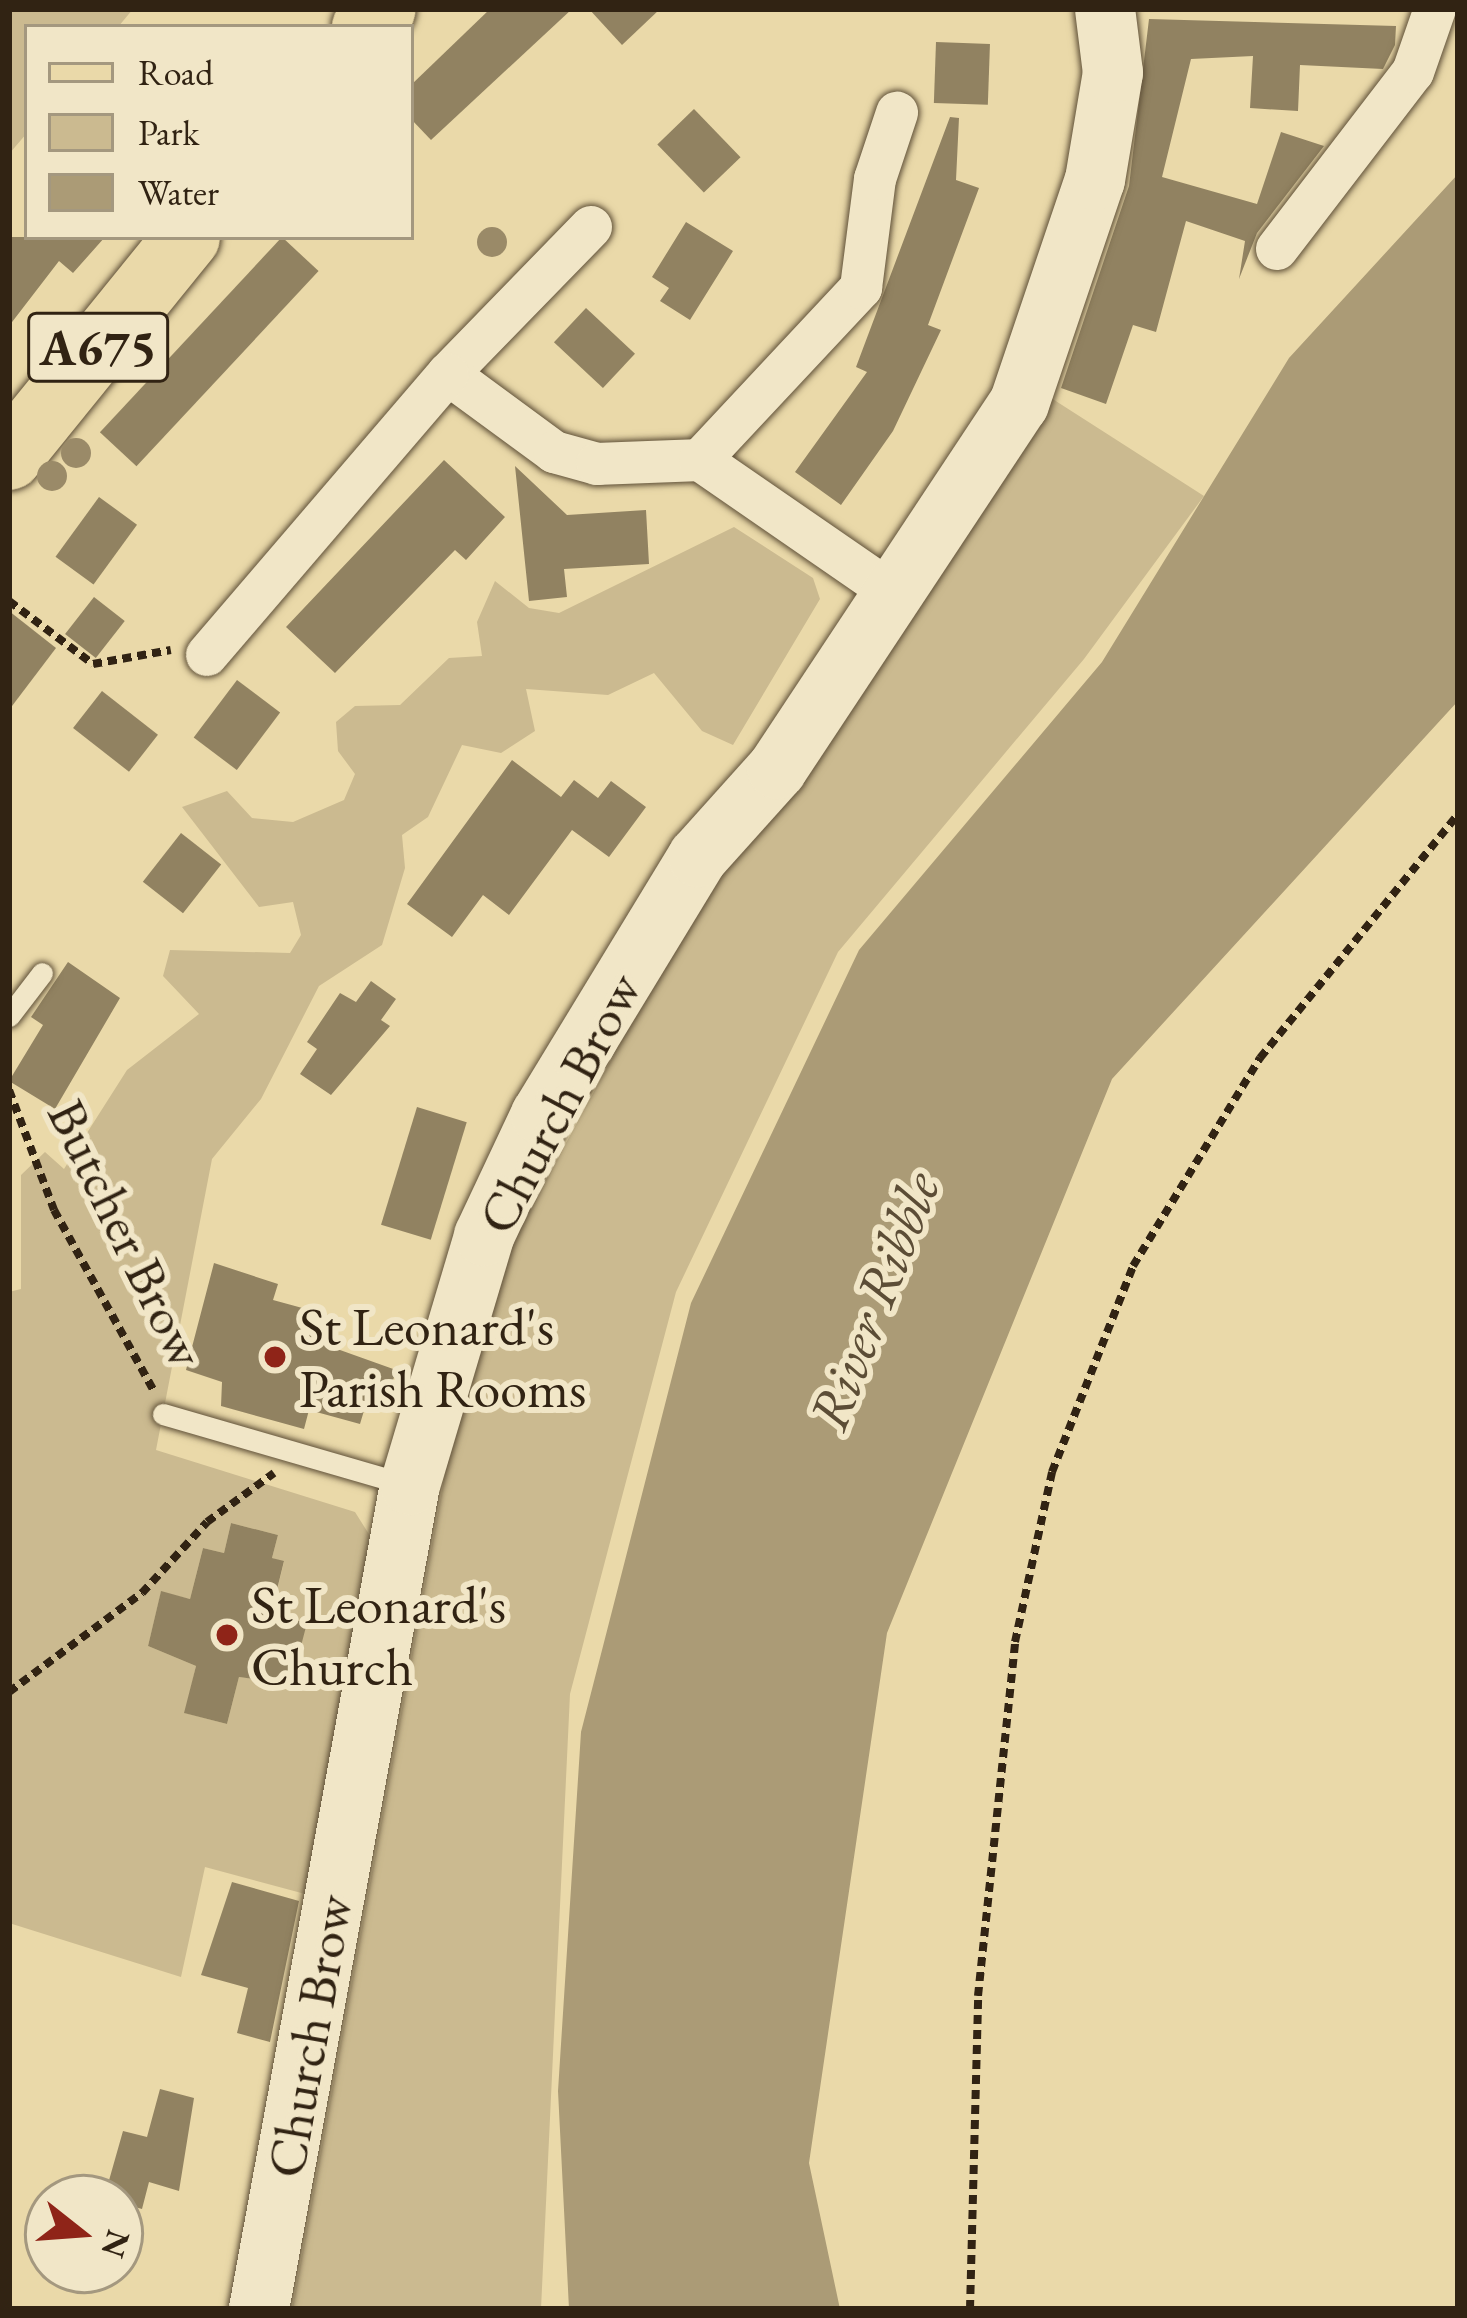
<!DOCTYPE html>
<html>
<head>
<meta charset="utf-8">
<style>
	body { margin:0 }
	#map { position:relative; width:1467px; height:2318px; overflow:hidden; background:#ead9a9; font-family:"EB Garamond",serif }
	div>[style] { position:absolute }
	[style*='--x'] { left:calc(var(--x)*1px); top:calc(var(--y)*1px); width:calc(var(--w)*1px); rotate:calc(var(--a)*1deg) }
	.green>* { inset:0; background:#cbba90 }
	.water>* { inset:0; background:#ab9b76 }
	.building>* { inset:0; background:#918261; transform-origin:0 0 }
	.path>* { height:8px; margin-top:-4px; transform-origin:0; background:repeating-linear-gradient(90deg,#312313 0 9px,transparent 0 15px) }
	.roads { filter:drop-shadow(0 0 3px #5f5038) drop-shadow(0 0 3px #5f5038) }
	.service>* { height:21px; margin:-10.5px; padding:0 10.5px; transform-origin:10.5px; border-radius:10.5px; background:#f1e6c7 }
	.minor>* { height:42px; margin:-21px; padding:0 21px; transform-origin:21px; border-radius:21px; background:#f1e6c7 }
	.secondary>* { height:60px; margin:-30px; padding:0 30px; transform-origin:30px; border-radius:30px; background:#f1e6c7 }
	.primary>* { height:66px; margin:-33px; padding:0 33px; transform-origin:33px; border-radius:33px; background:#ead9a9 }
	.trees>* { width:30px; height:30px; margin:-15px; border-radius:50%; background:#9a8a68 }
	.dots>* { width:33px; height:33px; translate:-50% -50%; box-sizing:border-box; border:6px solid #f1e6c7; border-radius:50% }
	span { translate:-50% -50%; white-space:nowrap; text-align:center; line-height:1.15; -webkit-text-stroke:12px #f1e6c7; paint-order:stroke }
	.shield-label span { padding:3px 9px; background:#f1e6c7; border:3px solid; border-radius:9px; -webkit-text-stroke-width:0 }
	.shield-label { font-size:51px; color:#312313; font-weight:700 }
	.street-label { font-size:54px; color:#312313 }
	.poi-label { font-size:54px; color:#312313 }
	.left { translate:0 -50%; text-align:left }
	.water-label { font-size:57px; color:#5c4d36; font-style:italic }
	.frame { position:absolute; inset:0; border:12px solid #312313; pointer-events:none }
	.legend { position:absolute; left:24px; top:24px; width:390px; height:216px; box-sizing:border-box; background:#f1e6c7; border:3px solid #a4987f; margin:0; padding:15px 21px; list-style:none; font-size:36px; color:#312313 }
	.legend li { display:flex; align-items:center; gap:24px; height:60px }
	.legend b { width:60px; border:3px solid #a4987f }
	.north { position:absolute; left:24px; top:2174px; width:120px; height:120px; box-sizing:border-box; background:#f1e6c7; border:3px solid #a4987f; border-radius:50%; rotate:107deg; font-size:33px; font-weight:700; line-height:48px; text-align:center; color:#312313 }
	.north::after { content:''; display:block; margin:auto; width:42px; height:54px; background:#8f2418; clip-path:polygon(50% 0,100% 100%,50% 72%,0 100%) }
</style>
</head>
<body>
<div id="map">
	<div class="green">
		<i style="clip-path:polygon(9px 9px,133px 9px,118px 27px,27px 27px,27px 133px,9px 154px)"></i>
		<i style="clip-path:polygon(1023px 380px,1204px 496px,1084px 659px,838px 952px,676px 1292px,570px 1694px,541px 2309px,292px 2309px,475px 1310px,725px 851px)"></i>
		<i style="clip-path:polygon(evenodd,734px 527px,813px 578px,820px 599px,733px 745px,702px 731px,654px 673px,608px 695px,526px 689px,535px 731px,501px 753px,462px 745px,428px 817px,402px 835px,405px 868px,382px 945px,319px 986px,261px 1099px,212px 1159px,156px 1450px,355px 1512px,372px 1539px,320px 1898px,205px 1867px,181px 1977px,9px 1923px,9px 1292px,21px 1289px,21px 1175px,45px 1152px,64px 1169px,127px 1070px,199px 1014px,163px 976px,170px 950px,290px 953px,301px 935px,293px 902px,259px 907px,182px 807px,227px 791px,252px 818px,293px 822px,344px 800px,355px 774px,338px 751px,336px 722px,355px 706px,400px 705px,449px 658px,482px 656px,477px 622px,495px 581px,529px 608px,559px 613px,734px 527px,231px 1523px,278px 1535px,272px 1558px,284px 1562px,271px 1614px,306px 1624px,291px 1683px,239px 1677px,227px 1724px,185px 1713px,196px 1666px,148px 1646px,161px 1592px,190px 1599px,203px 1548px,224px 1553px,231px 1523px)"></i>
	</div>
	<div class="water">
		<i style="clip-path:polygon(1458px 174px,1458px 701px,1112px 1079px,887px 1633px,809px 2163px,840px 2309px,569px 2309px,558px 2091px,581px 1732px,691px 1303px,859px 950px,1102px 662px,1289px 358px)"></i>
	</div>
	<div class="building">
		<i style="clip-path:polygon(490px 9px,572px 9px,431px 140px,411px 119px,411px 85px)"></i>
		<i style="clip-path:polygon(589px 9px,660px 9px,622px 45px)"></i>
		<i style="clip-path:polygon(1149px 19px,1396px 26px,1395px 45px,1383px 69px,1300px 65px,1298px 111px,1250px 108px,1253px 56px,1191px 59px,1162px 177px,1257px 204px,1281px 132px,1324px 146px,1257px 233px,1239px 279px,1245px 241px,1186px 221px,1156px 332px,1133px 325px,1106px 404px,1061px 388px,1129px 186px)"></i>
		<i style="left:936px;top:42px;width:54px;height:61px;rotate:2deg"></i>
		<i style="left:694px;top:109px;width:67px;height:51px;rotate:46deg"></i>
		<i style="clip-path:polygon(950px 117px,959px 118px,956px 180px,979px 188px,928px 325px,941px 330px,893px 431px,841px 505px,795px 472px,867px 372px,856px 367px)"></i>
		<i style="clip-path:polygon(686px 222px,733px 251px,690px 320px,660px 301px,669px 288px,652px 277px)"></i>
		<i style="clip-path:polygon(9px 237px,105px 237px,73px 273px,59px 261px,9px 326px)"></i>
		<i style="left:282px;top:237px;width:50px;height:267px;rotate:43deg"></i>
		<i style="left:586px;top:308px;width:67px;height:47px;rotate:43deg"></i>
		<i style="clip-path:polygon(444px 460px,505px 517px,466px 560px,455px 550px,335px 673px,286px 627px)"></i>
		<i style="clip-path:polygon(515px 466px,567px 515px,646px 510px,649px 564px,564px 569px,567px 597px,529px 601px)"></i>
		<i style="left:99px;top:497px;width:47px;height:74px;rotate:36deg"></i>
		<i style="left:94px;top:597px;width:39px;height:47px;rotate:38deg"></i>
		<i style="clip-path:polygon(9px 611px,56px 648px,9px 710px)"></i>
		<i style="left:237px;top:680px;width:54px;height:72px;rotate:37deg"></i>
		<i style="left:102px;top:691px;width:71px;height:47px;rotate:38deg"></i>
		<i style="clip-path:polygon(512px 760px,561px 797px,574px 780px,598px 798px,611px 781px,646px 807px,609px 857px,572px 830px,509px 915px,483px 895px,452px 937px,407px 904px)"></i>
		<i style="left:181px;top:833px;width:51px;height:62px;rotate:38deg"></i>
		<i style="clip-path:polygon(68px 962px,120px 998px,55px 1109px,9px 1081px,43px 1025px,31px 1017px)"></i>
		<i style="clip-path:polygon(371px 981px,396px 999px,381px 1020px,390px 1026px,331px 1095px,300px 1074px,317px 1049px,307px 1042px,340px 993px,356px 1002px)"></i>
		<i style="left:417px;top:1107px;width:52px;height:123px;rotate:17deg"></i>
		<i style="clip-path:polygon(214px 1263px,278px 1284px,273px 1300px,328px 1315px,326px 1345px,396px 1370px,385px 1409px,366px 1404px,360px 1424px,309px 1410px,304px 1429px,221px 1406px,222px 1382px,186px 1370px)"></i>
		<i style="clip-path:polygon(231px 1523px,278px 1535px,272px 1558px,284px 1561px,271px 1614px,307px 1623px,291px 1684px,239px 1677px,227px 1724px,184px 1713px,196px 1666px,148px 1646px,161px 1591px,190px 1599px,203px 1548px,224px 1553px)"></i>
		<i style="clip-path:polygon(232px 1882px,299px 1901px,270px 2042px,237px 2033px,248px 1988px,201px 1975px)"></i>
		<i style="clip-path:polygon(160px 2089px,194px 2098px,179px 2191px,149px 2182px,142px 2209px,104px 2198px,123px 2131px,147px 2137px)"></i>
	</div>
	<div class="path">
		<i style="--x:9;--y:601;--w:105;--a:36.9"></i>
		<i style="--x:93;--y:664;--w:79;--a:-10.2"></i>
		<i style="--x:9;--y:1090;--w:128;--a:69.4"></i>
		<i style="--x:54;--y:1210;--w:207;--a:61.1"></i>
		<i style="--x:9;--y:1692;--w:166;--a:-36.7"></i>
		<i style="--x:142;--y:1593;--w:96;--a:-47.5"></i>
		<i style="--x:207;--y:1522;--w:83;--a:-36.2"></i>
		<i style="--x:970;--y:2309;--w:313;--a:-88.5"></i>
		<i style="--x:978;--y:1996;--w:356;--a:-84"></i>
		<i style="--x:1015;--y:1642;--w:174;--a:-77.7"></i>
		<i style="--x:1052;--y:1472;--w:221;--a:-68.5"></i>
		<i style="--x:1133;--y:1266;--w:244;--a:-58.6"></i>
		<i style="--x:1260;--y:1058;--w:314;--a:-50.9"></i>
	</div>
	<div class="roads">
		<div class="service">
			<i style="--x:9;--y:1016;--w:54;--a:-52.5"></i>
			<i style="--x:163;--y:1414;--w:251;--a:16.2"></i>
		</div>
		<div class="minor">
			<i style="--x:591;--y:227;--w:205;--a:134.2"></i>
			<i style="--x:448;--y:374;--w:132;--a:36.3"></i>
			<i style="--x:554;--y:452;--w:45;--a:15.6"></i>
			<i style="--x:597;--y:464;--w:103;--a:-2.2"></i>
			<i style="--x:700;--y:460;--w:238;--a:34.6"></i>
			<i style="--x:1277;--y:249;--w:223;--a:-52.5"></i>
			<i style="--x:1413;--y:72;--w:67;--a:-70.8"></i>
			<i style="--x:700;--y:460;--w:236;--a:-46.9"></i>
			<i style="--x:861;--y:288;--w:110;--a:-82.7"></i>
			<i style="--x:875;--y:179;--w:70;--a:-71.6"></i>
			<i style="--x:207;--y:655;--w:370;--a:-49.4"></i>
		</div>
		<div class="secondary">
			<i style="--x:259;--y:2309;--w:838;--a:-79.62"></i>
			<i style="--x:410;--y:1485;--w:260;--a:-73.4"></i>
			<i style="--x:484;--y:1236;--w:134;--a:-64.8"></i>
			<i style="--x:541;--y:1115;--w:302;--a:-58.7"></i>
			<i style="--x:698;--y:857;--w:118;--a:-48.1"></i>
			<i style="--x:777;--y:769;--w:438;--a:-56.5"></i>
			<i style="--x:1019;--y:404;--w:237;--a:-71.3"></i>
			<i style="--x:1095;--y:180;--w:109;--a:-80.5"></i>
			<i style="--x:1113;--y:73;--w:64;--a:-97.1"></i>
		</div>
		<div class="primary">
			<i style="--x:365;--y:27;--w:25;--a:-45"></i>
			<i style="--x:9;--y:457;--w:283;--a:-51"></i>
		</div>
	</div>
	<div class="trees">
		<i style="left:492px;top:242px"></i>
		<i style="left:76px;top:453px"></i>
		<i style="left:52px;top:476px"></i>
	</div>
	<div class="dots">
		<i style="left:275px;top:1357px;background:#8f2418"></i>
		<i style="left:227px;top:1635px;background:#8f2418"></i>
	</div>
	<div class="shield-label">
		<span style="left:98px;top:347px">A675</span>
	</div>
	<div class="street-label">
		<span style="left:559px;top:1103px;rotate:-62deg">Church Brow</span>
		<span style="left:127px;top:1233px;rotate:64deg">Butcher Brow</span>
		<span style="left:309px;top:2036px;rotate:-80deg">Church Brow</span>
	</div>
	<div class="poi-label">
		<span class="left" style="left:299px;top:1357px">St Leonard's<br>Parish Rooms</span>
		<span class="left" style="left:251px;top:1635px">St Leonard's<br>Church</span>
	</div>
	<div class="water-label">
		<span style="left:874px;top:1301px;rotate:-69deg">River Ribble</span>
	</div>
	<div class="frame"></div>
	<ul class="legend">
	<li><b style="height:15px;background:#ead9a9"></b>Road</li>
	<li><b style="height:33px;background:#cbba90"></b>Park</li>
	<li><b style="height:33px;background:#ab9b76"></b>Water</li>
	</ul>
	<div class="north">N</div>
</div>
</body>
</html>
